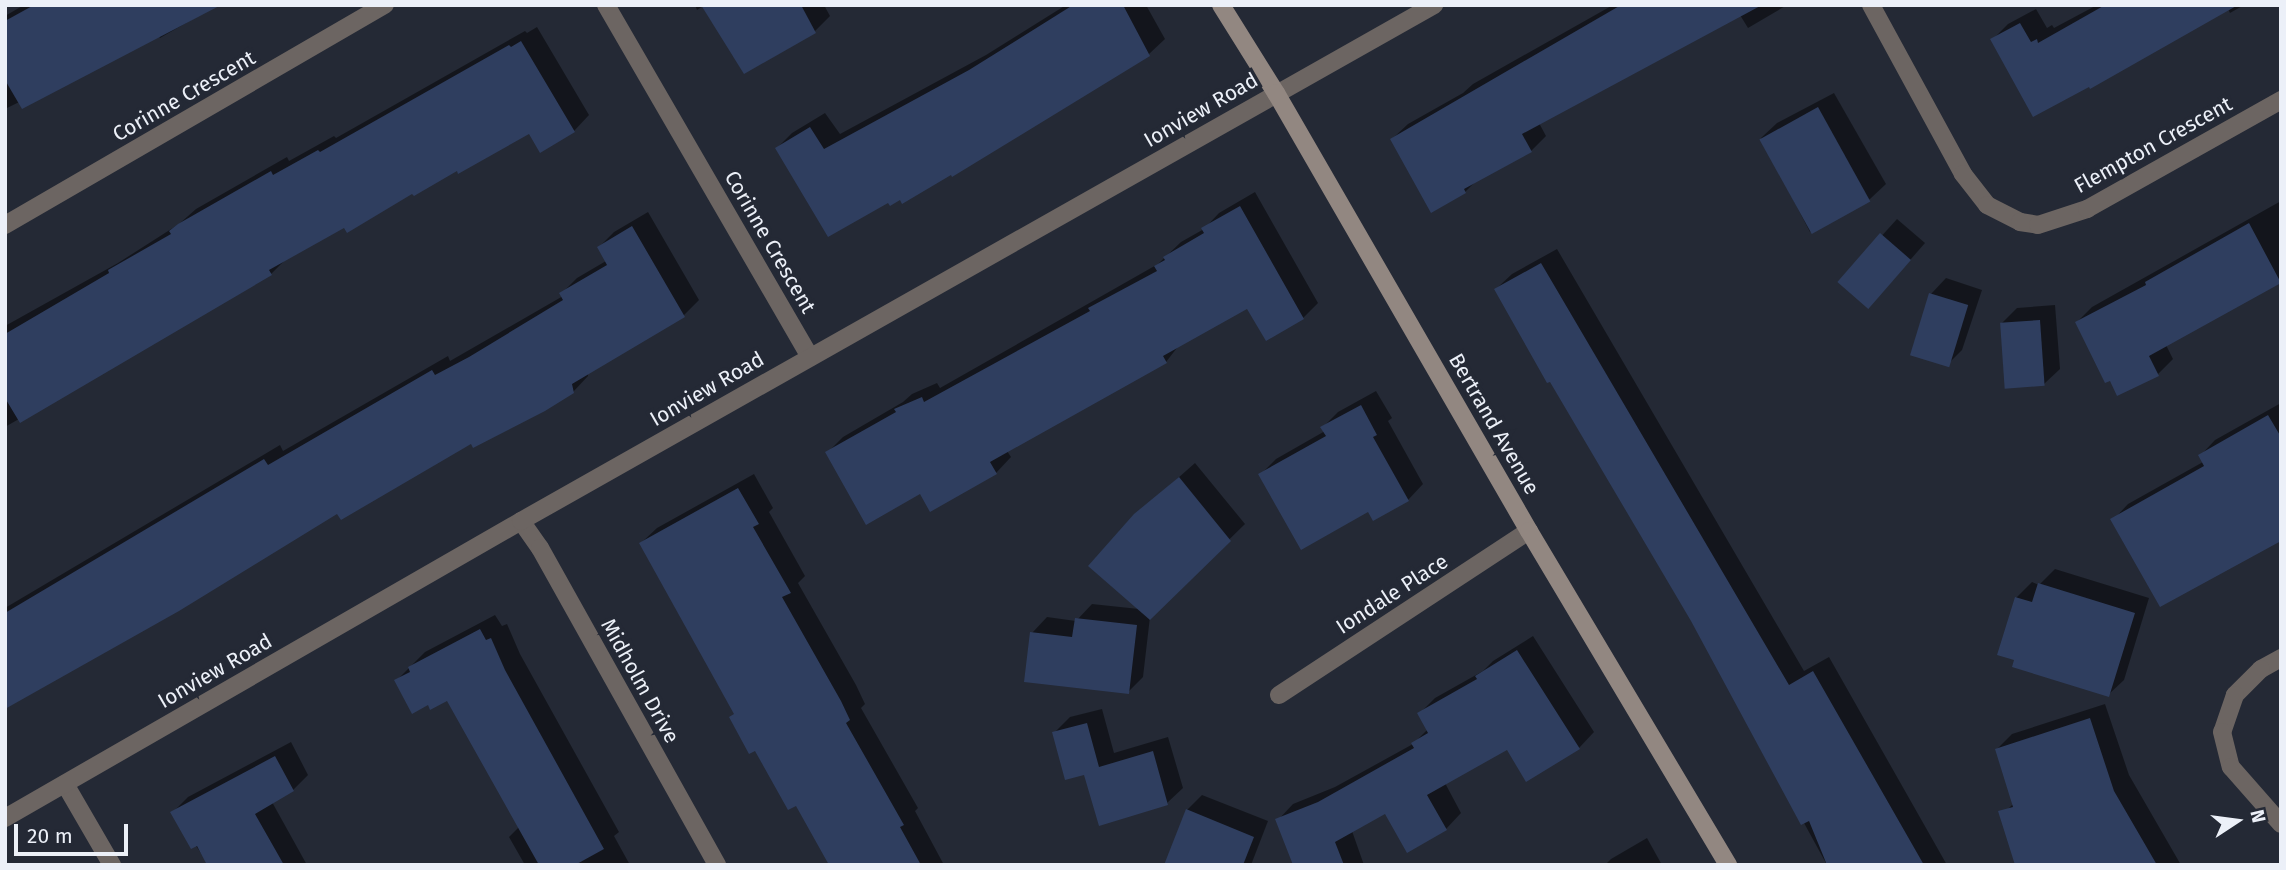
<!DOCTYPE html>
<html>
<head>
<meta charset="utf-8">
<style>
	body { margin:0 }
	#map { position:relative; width:2286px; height:870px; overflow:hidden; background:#242935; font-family:"Fira Sans",sans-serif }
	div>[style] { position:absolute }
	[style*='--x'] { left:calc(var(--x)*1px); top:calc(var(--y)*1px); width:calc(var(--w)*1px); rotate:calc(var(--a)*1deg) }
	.shadow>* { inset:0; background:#0007 }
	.building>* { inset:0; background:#2f3e5f; transform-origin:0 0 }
	.street>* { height:18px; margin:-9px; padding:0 9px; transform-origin:9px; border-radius:9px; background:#6c6562 }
	.secondary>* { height:18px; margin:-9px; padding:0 9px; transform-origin:9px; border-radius:9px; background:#928781 }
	span { translate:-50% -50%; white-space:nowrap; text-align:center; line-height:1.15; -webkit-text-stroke:7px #242935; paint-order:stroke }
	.street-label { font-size:21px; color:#ecf0f8 }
	.frame { position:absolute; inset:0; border:7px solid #ecf0f8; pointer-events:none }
	.north { position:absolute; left:2202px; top:786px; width:70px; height:70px; -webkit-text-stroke:5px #242935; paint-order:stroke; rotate:77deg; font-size:19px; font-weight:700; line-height:28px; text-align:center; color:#ecf0f8 }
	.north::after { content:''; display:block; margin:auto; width:24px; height:32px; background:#ecf0f8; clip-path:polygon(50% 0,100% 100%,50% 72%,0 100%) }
	.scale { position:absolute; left:14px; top:824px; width:114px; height:32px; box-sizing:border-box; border:4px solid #ecf0f8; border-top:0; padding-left:9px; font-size:21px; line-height:24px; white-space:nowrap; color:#ecf0f8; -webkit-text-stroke:5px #242935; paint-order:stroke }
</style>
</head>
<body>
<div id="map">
	<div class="shadow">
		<i style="clip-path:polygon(24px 5px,207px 5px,193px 19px,160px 38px,158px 34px,5px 109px,5px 16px)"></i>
		<i style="clip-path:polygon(695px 5px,824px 5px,830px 16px,815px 31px,744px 72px,703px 6px,697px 10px)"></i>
		<i style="clip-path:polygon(1066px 5px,1146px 5px,1165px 39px,1149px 54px,953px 175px,951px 172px,901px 198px,777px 148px,792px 133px,825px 113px,840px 134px,986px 55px)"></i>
		<i style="clip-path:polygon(1613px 5px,1787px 5px,1748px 28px,1740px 15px,1539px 123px,1546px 136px,1531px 151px,1476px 181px,1465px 192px,1392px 139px,1408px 124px,1463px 93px,1473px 84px)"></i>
		<i style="clip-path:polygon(2097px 5px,2244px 5px,2230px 13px,2228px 9px,2034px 115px,1993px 39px,2008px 24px,2036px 9px,2047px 28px,2052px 25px,2054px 28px)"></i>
		<i style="clip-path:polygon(537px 27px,589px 115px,574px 131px,529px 132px,345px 226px,285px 260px,271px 274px,5px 427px,5px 326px,118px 263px,179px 224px,196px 209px,287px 157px,289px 161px,334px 136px,336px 138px,525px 31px,527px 33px)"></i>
		<i style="clip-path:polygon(1834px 93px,1886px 184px,1870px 199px,1810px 232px,1761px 138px,1777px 123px)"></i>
		<i style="clip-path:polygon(1255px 192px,1318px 303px,1303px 318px,1248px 306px,1180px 344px,1166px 362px,1007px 451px,1011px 457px,996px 473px,920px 492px,827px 453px,843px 437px,903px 402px,912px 394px,937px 383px,940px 388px,1158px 264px,1181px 242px,1204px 229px,1219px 213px)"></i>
		<i style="clip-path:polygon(2281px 201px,2281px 282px,2166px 345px,2173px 359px,2158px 374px,2077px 322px,2092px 307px)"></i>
		<i style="clip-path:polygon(648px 212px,699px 300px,684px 315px,588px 373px,588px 376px,573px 392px,338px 511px,5px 707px,5px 608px,280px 445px,283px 451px,448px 356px,450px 361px,563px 296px,561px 294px,577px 278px,606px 261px,599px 247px,614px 232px)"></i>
		<i style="clip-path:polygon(1897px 219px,1925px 243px,1883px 291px,1840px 282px)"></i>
		<i style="clip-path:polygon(1557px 249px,1804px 671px,1829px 657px,1947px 865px,1827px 865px,1693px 620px,1496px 289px,1512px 274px)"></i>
		<i style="clip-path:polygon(1946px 278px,1982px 290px,1962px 350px,1947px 365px,1931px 294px)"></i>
		<i style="clip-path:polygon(2055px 305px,2060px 369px,2044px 384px,2002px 323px,2017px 308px)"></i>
		<i style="clip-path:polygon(1376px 391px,1392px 418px,1388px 421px,1423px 484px,1408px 500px,1368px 510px,1260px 475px,1276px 459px,1325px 431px,1323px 427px,1338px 412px)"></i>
		<i style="clip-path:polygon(2281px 403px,2281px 540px,2113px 520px,2128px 504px,2203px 462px,2200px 456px,2215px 440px)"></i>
		<i style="clip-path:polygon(1195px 463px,1245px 524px,1150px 617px,1143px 677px,1128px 692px,1032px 633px,1047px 617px,1076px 621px,1092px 604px,1139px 609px,1135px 516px)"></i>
		<i style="clip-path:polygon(754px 474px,773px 508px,769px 512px,805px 576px,798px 583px,856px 685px,865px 704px,861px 708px,918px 808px,915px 811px,944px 865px,831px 865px,796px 804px,736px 713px,641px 543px,657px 528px)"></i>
		<i style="clip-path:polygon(2055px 569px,2149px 598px,2124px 680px,2108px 695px,2016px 598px,2032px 582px,2039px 585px)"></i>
		<i style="clip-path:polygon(495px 615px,502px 626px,507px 624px,520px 654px,619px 832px,614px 836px,630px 865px,525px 865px,509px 837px,519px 827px,448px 698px,429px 703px,396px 681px,425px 652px)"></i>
		<i style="clip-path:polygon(1533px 636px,1594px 732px,1579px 748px,1508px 748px,1445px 783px,1461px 813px,1446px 829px,1385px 811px,1352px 831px,1364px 865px,1295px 865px,1278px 820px,1293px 804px,1335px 787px,1413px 744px,1428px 729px,1419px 714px,1435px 698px,1483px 671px,1493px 661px)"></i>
		<i style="clip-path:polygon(2105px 704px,2129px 775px,2181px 865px,2039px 865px,2007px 810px,2014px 803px,1997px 749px,2012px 734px)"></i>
		<i style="clip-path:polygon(1102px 709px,1114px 753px,1168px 737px,1183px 788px,1167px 803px,1085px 773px,1054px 733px,1070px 717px)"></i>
		<i style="clip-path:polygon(291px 742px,308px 775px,293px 790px,272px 802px,307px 865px,209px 865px,173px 812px,188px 797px)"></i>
		<i style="clip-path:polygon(1202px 795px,1268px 821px,1251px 865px,1166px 865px,1187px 810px)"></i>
		<i style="clip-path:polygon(1647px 838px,1662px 865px,1605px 865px,1611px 859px)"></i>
	</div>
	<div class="building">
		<i style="clip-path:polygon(34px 5px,221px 5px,22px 109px,5px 80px,5px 21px)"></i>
		<i style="clip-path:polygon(701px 5px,801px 5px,816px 33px,744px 74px)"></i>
		<i style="clip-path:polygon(1073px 5px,1123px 5px,1150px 56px,952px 177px,951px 175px,902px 204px,900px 200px,890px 206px,888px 203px,828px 237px,775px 148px,810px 127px,824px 149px,969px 70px)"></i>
		<i style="clip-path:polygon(1621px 5px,1762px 5px,1522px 134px,1532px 152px,1464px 189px,1466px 193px,1431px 213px,1390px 139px)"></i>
		<i style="clip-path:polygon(2105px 5px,2238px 5px,2090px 89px,2089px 87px,2033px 117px,1990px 39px,2020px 23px,2031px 42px,2037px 39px,2038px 43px)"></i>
		<i style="clip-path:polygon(521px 41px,575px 132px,540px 153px,529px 134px,458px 174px,457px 171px,414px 196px,412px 194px,347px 233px,344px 228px,269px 270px,272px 275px,20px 423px,5px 398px,5px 334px,109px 273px,108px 270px,171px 234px,169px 231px,178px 224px,271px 171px,273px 175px,318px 150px,320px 152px,509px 45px,511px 47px)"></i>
		<i style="left:1818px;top:107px;width:108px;height:67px;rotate:61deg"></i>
		<i style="clip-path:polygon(1240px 206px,1304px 319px,1266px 341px,1247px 309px,1163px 356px,1167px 363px,990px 462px,997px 474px,967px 491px,930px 512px,920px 494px,866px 525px,825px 452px,896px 412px,894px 409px,922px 397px,924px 402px,1090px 311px,1088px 308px,1157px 271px,1154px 266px,1165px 260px,1163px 257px,1204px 233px,1201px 228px)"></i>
		<i style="clip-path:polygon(2249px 223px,2281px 283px,2149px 356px,2159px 376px,2117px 396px,2110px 381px,2105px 383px,2075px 322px,2146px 285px,2145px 282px)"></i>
		<i style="clip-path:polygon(632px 226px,685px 317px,572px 384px,574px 393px,545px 411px,473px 448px,471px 444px,341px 520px,337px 514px,179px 611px,5px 709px,5px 613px,264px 459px,268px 465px,432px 370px,435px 375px,469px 357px,563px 300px,559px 293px,607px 265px,597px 247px)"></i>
		<i style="left:1880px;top:233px;width:41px;height:65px;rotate:41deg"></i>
		<i style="clip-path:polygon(1541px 263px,1789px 685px,1813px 671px,1924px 865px,1827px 865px,1809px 821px,1801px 825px,1691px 621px,1550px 382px,1547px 383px,1494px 289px)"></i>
		<i style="left:1929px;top:293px;width:41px;height:65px;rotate:17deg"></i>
		<i style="left:2040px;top:320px;width:66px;height:40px;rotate:86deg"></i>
		<i style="clip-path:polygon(1361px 405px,1377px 435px,1373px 437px,1409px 501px,1373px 521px,1368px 512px,1301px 550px,1258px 474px,1326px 436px,1320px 427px)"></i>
		<i style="clip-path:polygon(2268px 415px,2281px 437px,2281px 541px,2160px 607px,2110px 519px,2204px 466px,2198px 455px)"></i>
		<i style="clip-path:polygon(1179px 477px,1231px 541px,1150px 620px,1088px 566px,1134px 514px)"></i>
		<i style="clip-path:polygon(738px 488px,759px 524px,753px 527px,791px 593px,782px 597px,841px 701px,850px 720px,846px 723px,904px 825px,900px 827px,921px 865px,829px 865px,796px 806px,788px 810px,755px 751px,749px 754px,729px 717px,734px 714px,639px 543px)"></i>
		<i style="clip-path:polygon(2038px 583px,2135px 613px,2109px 697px,2012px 667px,2014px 660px,1997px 655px,2015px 597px,2032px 602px)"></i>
		<i style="clip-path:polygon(1075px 618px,1137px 625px,1129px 694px,1024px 682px,1030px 632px,1072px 637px)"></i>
		<i style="clip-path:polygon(480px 629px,486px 640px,491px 638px,505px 670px,604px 849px,575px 865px,539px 865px,447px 701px,430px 710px,428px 705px,412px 714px,394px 680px,410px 672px,408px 667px)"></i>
		<i style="clip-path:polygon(1517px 650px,1580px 749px,1526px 782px,1507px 750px,1427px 795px,1447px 830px,1407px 853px,1385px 814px,1335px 842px,1344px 865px,1293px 865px,1275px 819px,1318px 802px,1414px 748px,1411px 743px,1428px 733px,1417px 713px,1477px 679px,1475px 676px)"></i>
		<i style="clip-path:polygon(2090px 718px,2114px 791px,2157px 865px,2015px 865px,1998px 811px,2013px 807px,1995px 749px)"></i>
		<i style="clip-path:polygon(1087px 723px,1099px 767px,1153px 751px,1168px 805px,1099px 826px,1084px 775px,1065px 780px,1052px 732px)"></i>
		<i style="clip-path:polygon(275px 756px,294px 791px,255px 814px,284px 865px,207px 865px,197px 846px,191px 849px,170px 812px)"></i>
		<i style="clip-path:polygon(1186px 809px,1254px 837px,1243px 865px,1164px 865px)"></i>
	</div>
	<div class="street">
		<i style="--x:606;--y:5;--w:407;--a:59.9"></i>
		<i style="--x:1871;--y:5;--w:192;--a:61.4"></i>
		<i style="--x:1963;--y:174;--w:39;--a:52"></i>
		<i style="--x:1987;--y:205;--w:37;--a:27"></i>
		<i style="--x:2020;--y:222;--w:18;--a:9"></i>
		<i style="--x:2038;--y:225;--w:52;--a:-18.1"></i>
		<i style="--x:2087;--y:209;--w:223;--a:-29.3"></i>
		<i style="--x:5;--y:225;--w:439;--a:-30.1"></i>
		<i style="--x:521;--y:521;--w:33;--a:55"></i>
		<i style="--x:540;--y:548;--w:363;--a:60.8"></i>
		<i style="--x:2281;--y:658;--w:23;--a:151"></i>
		<i style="--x:2261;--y:669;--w:37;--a:135"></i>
		<i style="--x:2235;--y:695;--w:39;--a:109"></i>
		<i style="--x:2222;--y:732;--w:36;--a:76"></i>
		<i style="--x:2231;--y:767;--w:76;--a:48.7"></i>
		<i style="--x:1279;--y:695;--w:299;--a:-33.3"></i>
		<i style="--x:65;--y:784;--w:94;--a:59.9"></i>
		<i style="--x:5;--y:818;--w:595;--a:-29.92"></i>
		<i style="--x:521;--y:521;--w:1049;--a:-29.47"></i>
	</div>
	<div class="secondary">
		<i style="--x:1221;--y:5;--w:104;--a:58"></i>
		<i style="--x:1276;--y:93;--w:506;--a:59.99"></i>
		<i style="--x:1529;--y:531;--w:389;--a:59.2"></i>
	</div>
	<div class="street-label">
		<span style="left:184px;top:96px;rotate:-30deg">Corinne Crescent</span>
		<span style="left:1201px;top:110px;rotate:-30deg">Ionview Road</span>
		<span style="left:2153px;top:145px;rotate:-29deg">Flempton Crescent</span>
		<span style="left:770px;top:242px;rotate:60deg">Corinne Crescent</span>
		<span style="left:707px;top:389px;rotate:-30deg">Ionview Road</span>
		<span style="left:1494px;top:424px;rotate:60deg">Bertrand Avenue</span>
		<span style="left:1392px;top:594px;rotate:-33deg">Iondale Place</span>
		<span style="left:215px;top:671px;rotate:-30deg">Ionview Road</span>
		<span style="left:640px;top:681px;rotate:61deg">Midholm Drive</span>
	</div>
	<div class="frame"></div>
	<div class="north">N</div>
	<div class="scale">20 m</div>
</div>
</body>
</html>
